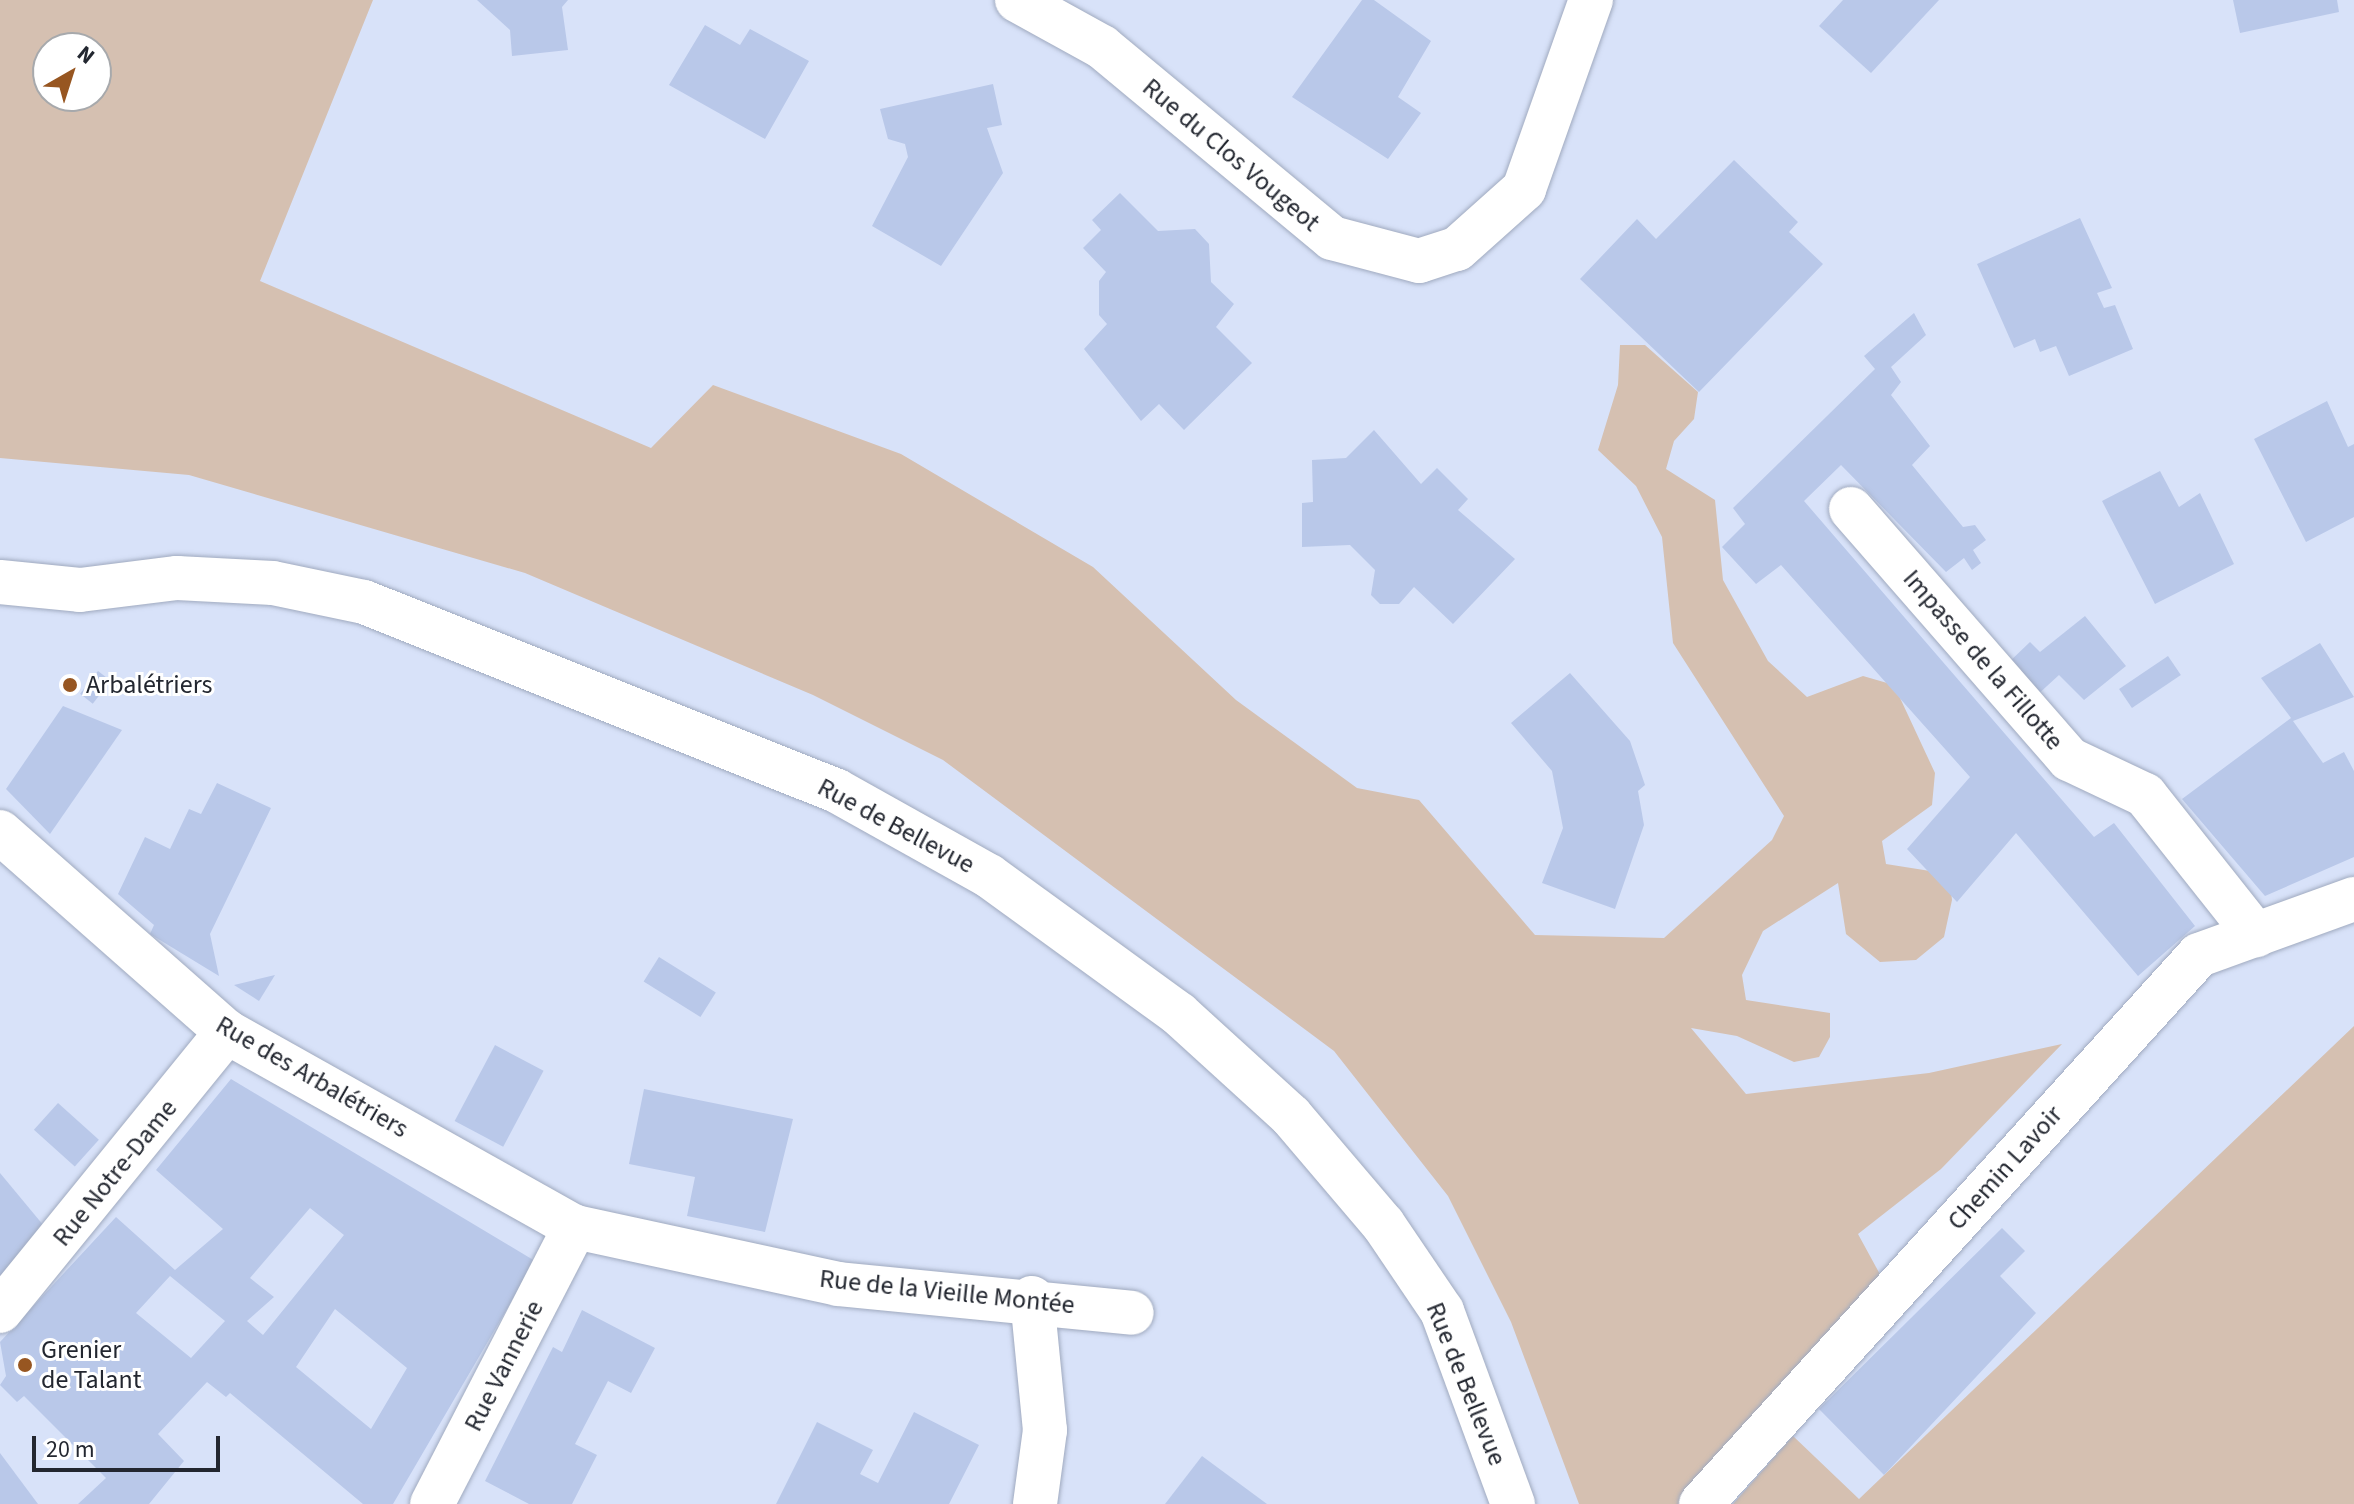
<!DOCTYPE html>
<html>
<head>
<meta charset="utf-8">
<style>
	body { margin:0 }
	#map { position:relative; width:2354px; height:1504px; overflow:hidden; background:#d8e2f9; font-family:"Source Sans 3",sans-serif }
	div>[style] { position:absolute }
	[style*='--x'] { left:calc(var(--x)*1px); top:calc(var(--y)*1px); width:calc(var(--w)*1px); rotate:calc(var(--a)*1deg) }
	.green>* { inset:0; background:#d5c0b1 }
	.building>* { inset:0; background:#b9c8e9; transform-origin:0 0 }
	.roads { filter:drop-shadow(0 0 2px #a0aabf) drop-shadow(0 0 2px #a0aabf) }
	.minor>* { height:44px; margin:-22px; padding:0 22px; transform-origin:22px; border-radius:22px; background:#fff }
	.dots>* { width:22px; height:22px; translate:-50% -50%; box-sizing:border-box; border:4px solid #fff; border-radius:50% }
	span { translate:-50% -50%; white-space:nowrap; text-align:center; line-height:1.15; -webkit-text-stroke:6px #fff; paint-order:stroke }
	.street-label { font-size:26px; color:#232730 }
	.poi-label { font-size:26px; color:#232730 }
	.left { translate:0 -50%; text-align:left }
	.north { position:absolute; left:32px; top:32px; width:80px; height:80px; box-sizing:border-box; background:#fff; border:2px solid #a7a9ac; border-radius:50%; rotate:39deg; font-size:22px; font-weight:700; line-height:32px; text-align:center; color:#232730 }
	.north::after { content:''; display:block; margin:auto; width:28px; height:36px; background:#975621; clip-path:polygon(50% 0,100% 100%,50% 72%,0 100%) }
	.scale { position:absolute; left:32px; top:1436px; width:188px; height:36px; box-sizing:border-box; border:4px solid #232730; border-top:0; padding-left:10px; font-size:24px; line-height:28px; white-space:nowrap; color:#232730; -webkit-text-stroke:6px #fff; paint-order:stroke }
</style>
</head>
<body>
<div id="map">
	<div class="green">
		<i style="clip-path:polygon(evenodd,0 0,373px 0,260px 281px,651px 448px,713px 385px,901px 454px,1093px 567px,1236px 700px,1357px 788px,1419px 800px,1535px 935px,1664px 938px,1772px 840px,1784px 816px,1673px 643px,1662px 537px,1636px 486px,1598px 450px,1618px 385px,1620px 345px,1645px 345px,1698px 392px,1694px 419px,1674px 441px,1666px 469px,1715px 500px,1723px 580px,1768px 661px,1807px 697px,1863px 676px,1894px 685px,1935px 773px,1932px 805px,1882px 841px,1886px 864px,1949px 874px,1952px 900px,1944px 937px,1916px 960px,1880px 962px,1846px 934px,1838px 883px,1763px 931px,1742px 975px,1746px 1000px,1830px 1013px,1830px 1037px,1819px 1057px,1794px 1062px,1737px 1036px,1691px 1028px,1746px 1094px,1929px 1073px,2062px 1044px,1941px 1169px,1858px 1234px,1882px 1278px,1724px 1504px,1579px 1504px,1511px 1322px,1448px 1196px,1334px 1051px,943px 760px,813px 695px,525px 573px,189px 475px,0 458px,0 0,48px 48px,96px 48px,96px 96px,48px 96px,48px 48px)"></i>
		<i style="clip-path:polygon(2354px 1026px,2354px 1504px,1733px 1504px,1793px 1436px,1859px 1499px)"></i>
	</div>
	<div class="building">
		<i style="clip-path:polygon(477px 0,568px 0,562px 7px,568px 50px,512px 56px,510px 30px)"></i>
		<i style="clip-path:polygon(1362px 0,1374px 0,1431px 41px,1398px 97px,1421px 113px,1388px 159px,1292px 97px)"></i>
		<i style="clip-path:polygon(1843px 0,1939px 0,1871px 73px,1819px 26px)"></i>
		<i style="clip-path:polygon(2233px 0,2337px 0,2339px 12px,2240px 33px)"></i>
		<i style="clip-path:polygon(705px 25px,740px 45px,750px 29px,809px 61px,765px 139px,669px 85px)"></i>
		<i style="clip-path:polygon(993px 84px,1002px 125px,987px 128px,1003px 173px,941px 266px,872px 226px,908px 157px,905px 144px,888px 139px,880px 109px)"></i>
		<i style="clip-path:polygon(1734px 160px,1798px 222px,1789px 232px,1823px 264px,1699px 392px,1580px 279px,1637px 219px,1656px 239px)"></i>
		<i style="clip-path:polygon(1120px 193px,1158px 231px,1195px 229px,1209px 244px,1211px 282px,1234px 304px,1216px 327px,1252px 363px,1184px 430px,1159px 404px,1141px 421px,1084px 349px,1107px 324px,1099px 315px,1099px 281px,1106px 272px,1083px 248px,1101px 230px,1092px 220px)"></i>
		<i style="clip-path:polygon(2080px 218px,2112px 288px,2097px 293px,2104px 308px,2115px 305px,2133px 349px,2069px 376px,2056px 346px,2040px 352px,2035px 339px,2014px 348px,1977px 264px)"></i>
		<i style="clip-path:polygon(1914px 313px,1926px 335px,1891px 367px,1901px 382px,1891px 395px,1930px 446px,1912px 465px,1963px 527px,1975px 525px,1986px 540px,1973px 550px,1981px 563px,1972px 570px,1964px 558px,1946px 572px,1841px 465px,1804px 501px,2094px 837px,2114px 823px,2195px 926px,2138px 976px,2016px 833px,1957px 902px,1907px 849px,1970px 777px,1781px 565px,1756px 584px,1722px 547px,1745px 524px,1733px 508px,1875px 369px,1864px 356px)"></i>
		<i style="clip-path:polygon(2327px 401px,2348px 447px,2354px 444px,2354px 517px,2306px 542px,2254px 439px)"></i>
		<i style="clip-path:polygon(1374px 430px,1421px 484px,1437px 468px,1468px 499px,1458px 510px,1515px 559px,1453px 624px,1414px 587px,1399px 604px,1380px 604px,1371px 595px,1375px 570px,1350px 545px,1302px 547px,1302px 503px,1313px 502px,1312px 460px,1346px 458px)"></i>
		<i style="clip-path:polygon(2160px 471px,2179px 507px,2200px 493px,2234px 564px,2155px 604px,2102px 501px)"></i>
		<i style="clip-path:polygon(2085px 616px,2126px 666px,2084px 700px,2059px 675px,2035px 697px,2007px 664px,2030px 642px,2040px 652px)"></i>
		<i style="clip-path:polygon(2320px 643px,2354px 697px,2293px 721px,2323px 763px,2344px 752px,2354px 771px,2354px 857px,2265px 896px,2182px 799px,2291px 718px,2261px 678px)"></i>
		<i style="left:2168px;top:656px;width:23px;height:59px;rotate:56deg"></i>
		<i style="left:98px;top:671px;width:16px;height:29px;rotate:38deg"></i>
		<i style="clip-path:polygon(1570px 673px,1630px 741px,1645px 785px,1638px 791px,1644px 825px,1615px 909px,1542px 883px,1563px 828px,1552px 771px,1511px 723px)"></i>
		<i style="clip-path:polygon(63px 706px,122px 730px,50px 834px,6px 789px)"></i>
		<i style="clip-path:polygon(217px 783px,271px 808px,210px 934px,219px 976px,150px 934px,154px 925px,118px 894px,145px 837px,170px 849px,189px 809px,201px 814px)"></i>
		<i style="left:659px;top:957px;width:67px;height:29px;rotate:32deg"></i>
		<i style="clip-path:polygon(275px 975px,259px 1001px,234px 985px)"></i>
		<i style="left:495px;top:1045px;width:55px;height:86px;rotate:28deg"></i>
		<i style="clip-path:polygon(evenodd,231px 1079px,535px 1261px,393px 1504px,363px 1504px,230px 1393px,226px 1397px,207px 1382px,158px 1434px,184px 1461px,149px 1504px,78px 1504px,106px 1478px,24px 1396px,17px 1402px,0 1385px,6px 1376px,0 1342px,116px 1217px,175px 1270px,223px 1229px,156px 1170px,231px 1079px,310px 1208px,344px 1235px,263px 1335px,247px 1321px,274px 1297px,250px 1278px,310px 1208px,231px 1079px,170px 1276px,225px 1321px,191px 1358px,136px 1313px,170px 1276px,231px 1079px,335px 1309px,407px 1368px,371px 1429px,296px 1367px,335px 1309px)"></i>
		<i style="clip-path:polygon(644px 1089px,793px 1119px,765px 1232px,687px 1216px,695px 1177px,629px 1164px)"></i>
		<i style="left:58px;top:1103px;width:55px;height:36px;rotate:42deg"></i>
		<i style="clip-path:polygon(0 1173px,44px 1226px,0 1277px)"></i>
		<i style="clip-path:polygon(2002px 1228px,2025px 1251px,2000px 1276px,2036px 1313px,1884px 1475px,1819px 1409px)"></i>
		<i style="clip-path:polygon(582px 1310px,655px 1348px,631px 1393px,608px 1381px,575px 1444px,597px 1455px,572px 1504px,529px 1504px,485px 1481px,553px 1347px,562px 1352px)"></i>
		<i style="clip-path:polygon(914px 1412px,979px 1445px,949px 1504px,776px 1504px,817px 1422px,873px 1450px,860px 1474px,878px 1483px)"></i>
		<i style="clip-path:polygon(0 1453px,38px 1504px,0 1504px)"></i>
		<i style="clip-path:polygon(1202px 1456px,1267px 1504px,1165px 1504px)"></i>
	</div>
	<div class="roads">
		<div class="minor">
			<i style="--x:1017;--y:0;--w:97;--a:28.9"></i>
			<i style="--x:1102;--y:47;--w:299;--a:39.7"></i>
			<i style="--x:1332;--y:238;--w:90;--a:14.8"></i>
			<i style="--x:1419;--y:261;--w:40;--a:-18"></i>
			<i style="--x:1457;--y:249;--w:90;--a:-41.8"></i>
			<i style="--x:1524;--y:189;--w:201;--a:-70.5"></i>
			<i style="--x:1851;--y:509;--w:332;--a:48.9"></i>
			<i style="--x:2069;--y:759;--w:84;--a:25.3"></i>
			<i style="--x:2145;--y:795;--w:179;--a:51.6"></i>
			<i style="--x:0;--y:582;--w:80;--a:5.7"></i>
			<i style="--x:80;--y:590;--w:98;--a:-7.1"></i>
			<i style="--x:177;--y:578;--w:96;--a:3"></i>
			<i style="--x:273;--y:583;--w:93;--a:11.8"></i>
			<i style="--x:364;--y:602;--w:509;--a:21.78"></i>
			<i style="--x:837;--y:791;--w:174;--a:29.2"></i>
			<i style="--x:989;--y:876;--w:235;--a:36"></i>
			<i style="--x:1179;--y:1014;--w:151;--a:42.3"></i>
			<i style="--x:1291;--y:1116;--w:142;--a:49.6"></i>
			<i style="--x:1383;--y:1224;--w:105;--a:55.9"></i>
			<i style="--x:1442;--y:1311;--w:206;--a:69.8"></i>
			<i style="--x:0;--y:832;--w:303;--a:41.4"></i>
			<i style="--x:227;--y:1032;--w:399;--a:29.3"></i>
			<i style="--x:575;--y:1227;--w:269;--a:12.2"></i>
			<i style="--x:838;--y:1284;--w:295;--a:5.6"></i>
			<i style="--x:1032;--y:1298;--w:133;--a:84.4"></i>
			<i style="--x:1045;--y:1430;--w:75;--a:97.7"></i>
			<i style="--x:0;--y:1311;--w:360;--a:-50.9"></i>
			<i style="--x:432;--y:1504;--w:312;--a:-62.7"></i>
			<i style="--x:1701;--y:1504;--w:741;--a:-47.79"></i>
			<i style="--x:2199;--y:955;--w:165;--a:-19.9"></i>
		</div>
	</div>
	<div class="dots">
		<i style="left:70px;top:685px;background:#975621"></i>
		<i style="left:25px;top:1365px;background:#975621"></i>
	</div>
	<div class="street-label">
		<span style="left:1231px;top:155px;rotate:40deg">Rue du Clos Vougeot</span>
		<span style="left:1983px;top:660px;rotate:49deg">Impasse de la Fillotte</span>
		<span style="left:896px;top:826px;rotate:28deg">Rue de Bellevue</span>
		<span style="left:312px;top:1077px;rotate:30deg">Rue des Arbalétriers</span>
		<span style="left:2005px;top:1168px;rotate:-48deg">Chemin Lavoir</span>
		<span style="left:115px;top:1173px;rotate:-51deg">Rue Notre-Dame</span>
		<span style="left:947px;top:1292px;rotate:6deg">Rue de la Vieille Montée</span>
		<span style="left:504px;top:1366px;rotate:-63deg">Rue Vannerie</span>
		<span style="left:1466px;top:1384px;rotate:68deg">Rue de Bellevue</span>
	</div>
	<div class="poi-label">
		<span class="left" style="left:86px;top:685px">Arbalétriers</span>
		<span class="left" style="left:41px;top:1365px">Grenier<br>de Talant</span>
	</div>
	<div class="north">N</div>
	<div class="scale">20 m</div>
</div>
</body>
</html>
